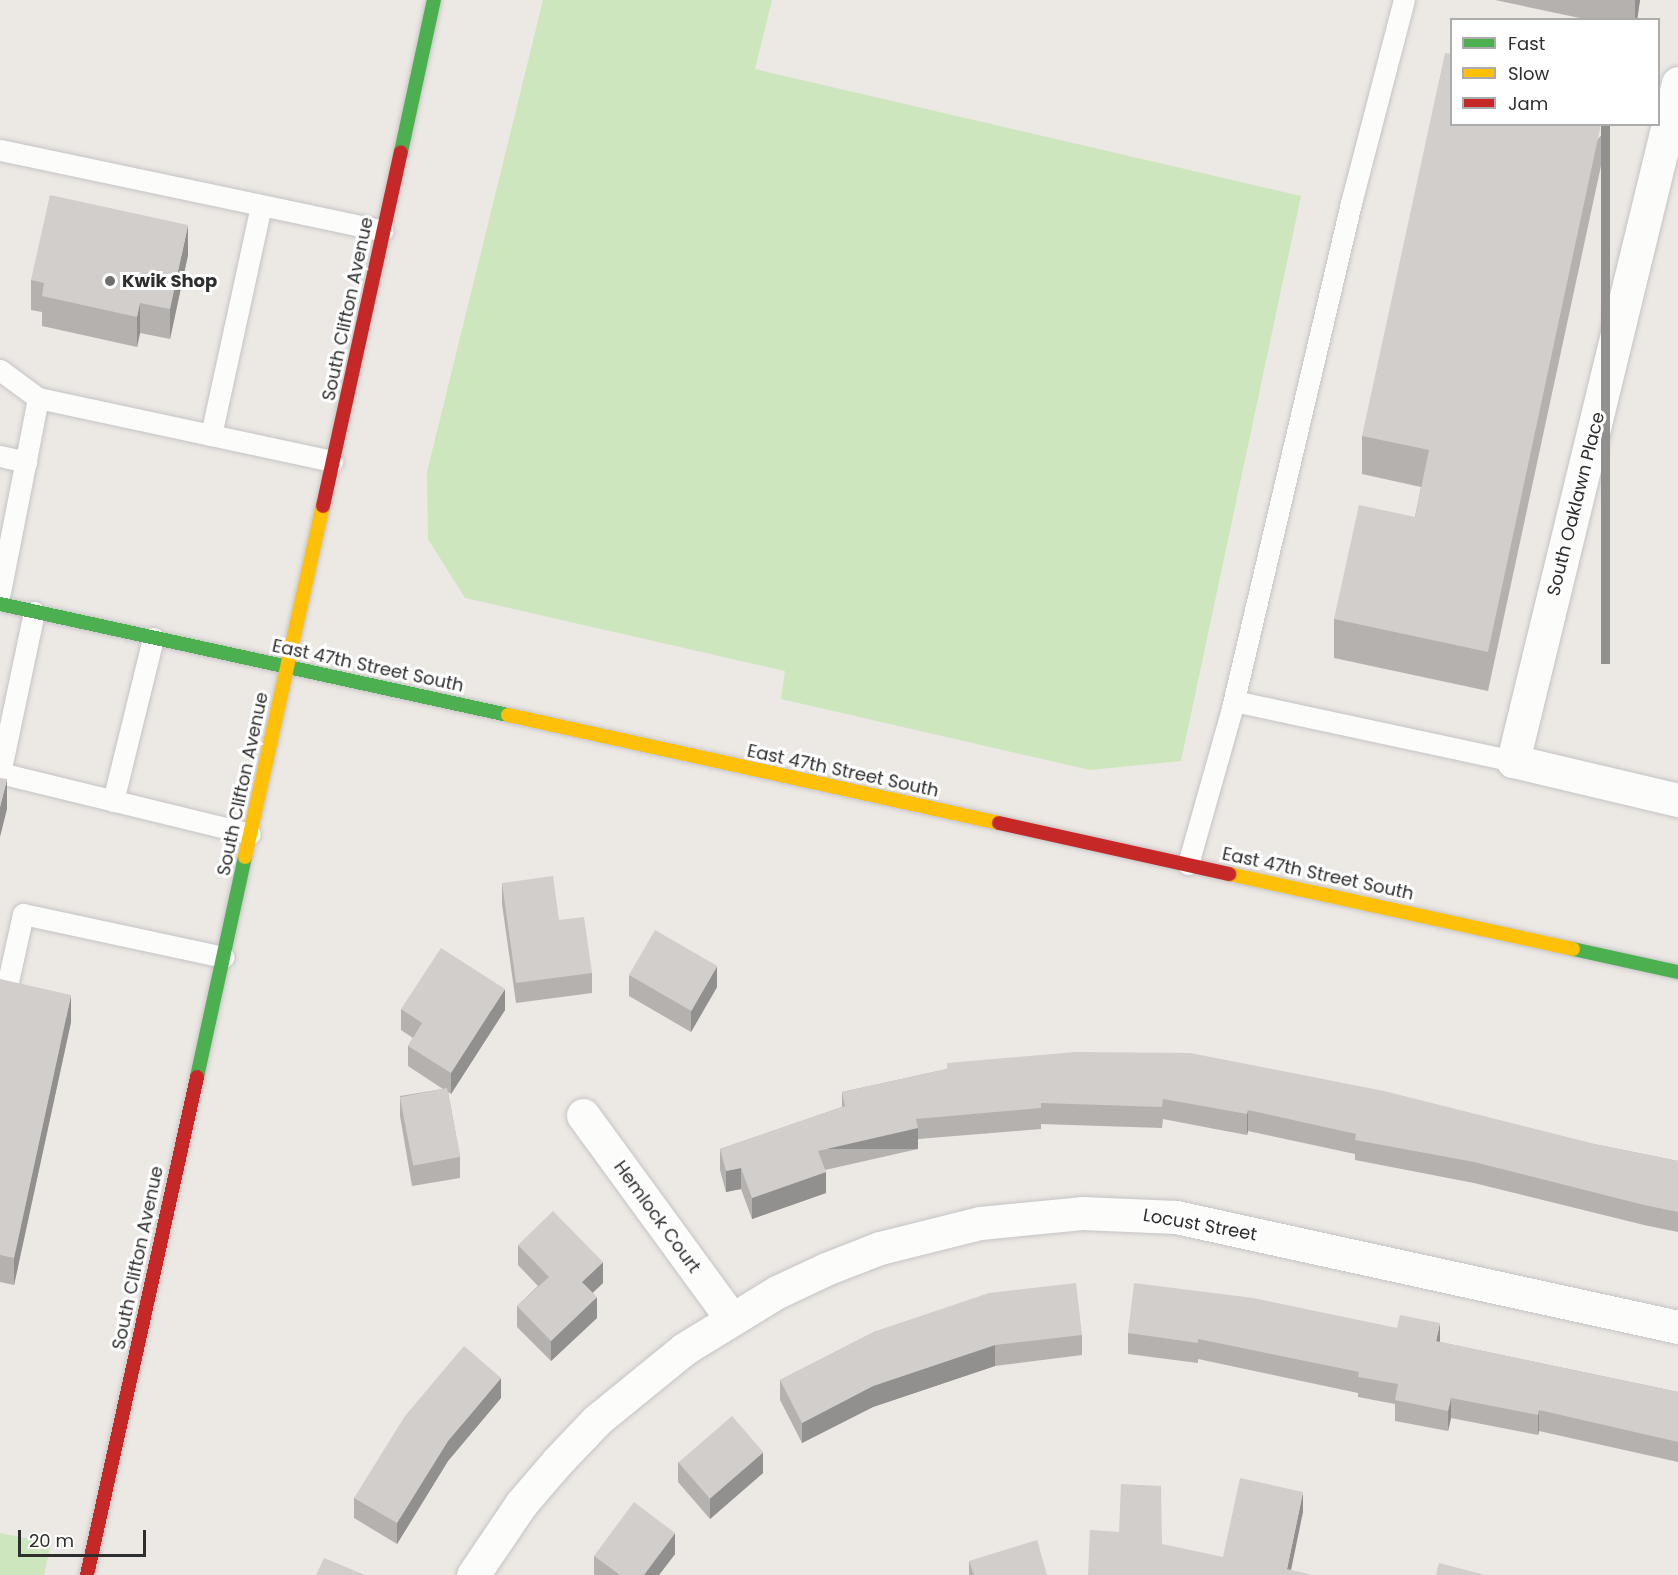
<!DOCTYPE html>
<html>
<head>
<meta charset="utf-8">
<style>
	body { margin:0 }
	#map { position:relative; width:1678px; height:1575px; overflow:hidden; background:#ece8e4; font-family:Poppins,sans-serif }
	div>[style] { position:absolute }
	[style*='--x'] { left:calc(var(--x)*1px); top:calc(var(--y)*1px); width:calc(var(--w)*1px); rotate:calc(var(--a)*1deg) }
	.green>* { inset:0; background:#cee6be }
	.roads { filter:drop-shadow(0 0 2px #c5c4c5) drop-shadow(0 0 2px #c5c4c5) }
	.lane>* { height:21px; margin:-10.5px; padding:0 10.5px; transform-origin:10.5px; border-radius:10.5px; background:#fcfcfb }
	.street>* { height:33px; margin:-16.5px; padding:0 16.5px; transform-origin:16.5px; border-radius:16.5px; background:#fcfcfb }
	.fast>* { height:14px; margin:-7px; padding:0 7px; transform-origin:7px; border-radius:7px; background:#4caf50 }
	.slow>* { height:14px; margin:-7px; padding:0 7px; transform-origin:7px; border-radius:7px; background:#ffc107 }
	.jam>* { height:14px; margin:-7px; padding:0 7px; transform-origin:7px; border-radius:7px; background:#c62828 }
	.wall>* { inset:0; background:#b4b1af }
	.shaded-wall>* { inset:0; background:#92908e; transform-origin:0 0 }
	.building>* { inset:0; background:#d1cecb; transform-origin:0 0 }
	.dots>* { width:16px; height:16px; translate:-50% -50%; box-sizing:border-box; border:3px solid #fff; border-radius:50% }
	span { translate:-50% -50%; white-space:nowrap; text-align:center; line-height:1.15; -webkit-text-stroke:6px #fff; paint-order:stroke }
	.poi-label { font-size:18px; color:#2e2e2e; font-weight:700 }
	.left { translate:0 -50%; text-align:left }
	.street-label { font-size:18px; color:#2e2e2e }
	.legend { position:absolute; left:1450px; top:18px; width:210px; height:108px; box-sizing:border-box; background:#fff; border:2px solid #ababab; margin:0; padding:8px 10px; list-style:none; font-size:18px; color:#2e2e2e }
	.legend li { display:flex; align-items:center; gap:12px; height:30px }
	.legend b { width:30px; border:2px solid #ababab }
	.scale { position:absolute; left:18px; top:1530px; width:128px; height:27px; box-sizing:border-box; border:3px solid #2e2e2e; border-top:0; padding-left:8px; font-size:18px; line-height:21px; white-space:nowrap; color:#2e2e2e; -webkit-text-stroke:4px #fff; paint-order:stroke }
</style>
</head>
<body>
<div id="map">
	<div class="green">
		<i style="clip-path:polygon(543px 0,772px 0,755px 69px,1301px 196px,1181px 761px,1090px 770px,781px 699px,785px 671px,465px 598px,428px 539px,427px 472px)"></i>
		<i style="clip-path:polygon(0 1533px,51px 1543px,44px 1575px,0 1575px)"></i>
	</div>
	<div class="roads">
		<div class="lane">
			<i style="--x:0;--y:150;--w:391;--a:11.9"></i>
			<i style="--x:0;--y:370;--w:47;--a:36.4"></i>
			<i style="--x:211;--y:435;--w:234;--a:-77.7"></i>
			<i style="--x:0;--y:456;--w:27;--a:13"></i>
			<i style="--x:0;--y:592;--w:198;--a:-78.9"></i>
			<i style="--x:38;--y:398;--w:301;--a:12.1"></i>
			<i style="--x:34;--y:612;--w:165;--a:101.9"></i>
			<i style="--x:0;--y:773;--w:257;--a:13.7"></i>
			<i style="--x:1234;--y:701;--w:285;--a:12.1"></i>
			<i style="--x:113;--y:801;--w:168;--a:-76.2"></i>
			<i style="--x:1188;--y:864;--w:162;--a:-74.2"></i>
			<i style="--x:1232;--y:708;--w:519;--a:-76.74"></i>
			<i style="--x:1351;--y:203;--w:210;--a:-75.4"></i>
			<i style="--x:7;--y:986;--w:74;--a:-77.5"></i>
			<i style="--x:23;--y:914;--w:205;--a:12.1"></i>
		</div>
		<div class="street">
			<i style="--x:1678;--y:83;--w:698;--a:103.68"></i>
			<i style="--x:1513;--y:761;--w:170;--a:13.3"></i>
			<i style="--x:583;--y:1115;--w:251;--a:53.9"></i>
			<i style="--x:473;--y:1575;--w:86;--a:-55.9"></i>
			<i style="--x:521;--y:1504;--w:55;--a:-49.4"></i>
			<i style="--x:557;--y:1462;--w:58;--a:-46.4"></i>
			<i style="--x:597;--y:1420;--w:112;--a:-39.2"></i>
			<i style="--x:684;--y:1349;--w:109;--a:-31.5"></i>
			<i style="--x:777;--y:1292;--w:54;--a:-25.1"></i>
			<i style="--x:826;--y:1269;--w:58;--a:-21.3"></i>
			<i style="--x:880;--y:1248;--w:103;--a:-14"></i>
			<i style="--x:980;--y:1223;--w:102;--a:-5.6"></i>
			<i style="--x:1082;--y:1213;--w:94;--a:2.4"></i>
			<i style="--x:1176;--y:1217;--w:514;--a:12.36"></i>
		</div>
		<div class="fast">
			<i style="--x:401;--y:152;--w:156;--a:-77.8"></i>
			<i style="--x:0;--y:604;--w:520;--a:12.33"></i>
			<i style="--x:1573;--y:949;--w:107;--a:12.4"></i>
			<i style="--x:197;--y:1077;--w:225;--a:-77.7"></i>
		</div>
		<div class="slow">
			<i style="--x:508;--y:715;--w:503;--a:12.41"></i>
			<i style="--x:245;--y:857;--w:360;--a:-77.5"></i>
			<i style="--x:1229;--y:874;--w:352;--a:12.3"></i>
		</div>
		<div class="jam">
			<i style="--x:323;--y:506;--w:362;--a:-77.6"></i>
			<i style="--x:999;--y:823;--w:236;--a:12.5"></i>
			<i style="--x:87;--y:1575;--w:510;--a:-77.54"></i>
		</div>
	</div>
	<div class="wall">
		<i style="clip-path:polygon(1495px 0,1640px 0,1637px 20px,1589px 20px)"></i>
		<i style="clip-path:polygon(1610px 124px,1488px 691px,1334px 658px,1334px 619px,1415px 517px,1421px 487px,1362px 474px,1362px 436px)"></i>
		<i style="clip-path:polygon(188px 255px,170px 339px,140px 333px,137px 347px,42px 326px,42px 312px,31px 310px,31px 280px)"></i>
		<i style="clip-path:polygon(502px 883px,559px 920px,592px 973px,592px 993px,516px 1003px,502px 904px)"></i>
		<i style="clip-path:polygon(629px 975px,717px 987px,691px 1032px,629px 996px)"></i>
		<i style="clip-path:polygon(0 979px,71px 1022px,14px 1285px,0 1282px)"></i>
		<i style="clip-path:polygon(401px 1009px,505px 1010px,451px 1094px,448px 1092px,460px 1157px,460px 1178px,412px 1186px,400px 1116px,400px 1096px,443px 1089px,408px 1066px,408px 1046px,413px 1038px,401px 1030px)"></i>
		<i style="clip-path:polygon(947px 1063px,1599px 1145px,1678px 1161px,1678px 1232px,1644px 1225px,1474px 1183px,1355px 1160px,1355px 1154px,1248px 1131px,1247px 1135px,1163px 1119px,1162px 1128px,1041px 1124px,1041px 1129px,918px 1139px,918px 1149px,825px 1170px,826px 1193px,752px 1219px,741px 1189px,726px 1192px,720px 1170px,720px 1149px,842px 1107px,842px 1092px,947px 1069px)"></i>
		<i style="clip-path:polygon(518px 1245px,603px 1283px,592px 1293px,597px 1318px,551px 1361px,517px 1327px,517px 1306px,538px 1286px,518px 1265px)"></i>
		<i style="clip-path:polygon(876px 1331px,1082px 1335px,1082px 1355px,995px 1366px,873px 1407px,802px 1443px,780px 1400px,780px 1380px)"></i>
		<i style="clip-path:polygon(1128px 1333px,1440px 1342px,1678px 1392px,1678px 1462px,1539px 1431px,1538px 1435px,1451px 1418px,1448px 1431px,1395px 1421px,1395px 1404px,1358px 1397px,1358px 1393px,1198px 1359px,1198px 1363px,1128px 1354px)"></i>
		<i style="clip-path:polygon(501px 1398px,448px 1461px,397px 1544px,354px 1518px,354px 1498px)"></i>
		<i style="clip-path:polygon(678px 1462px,763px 1473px,710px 1519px,678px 1482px)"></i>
		<i style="clip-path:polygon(675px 1554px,659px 1575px,594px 1575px,594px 1556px)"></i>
		<i style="clip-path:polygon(969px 1561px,1047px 1575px,969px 1575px)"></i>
	</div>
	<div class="shaded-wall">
		<i style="clip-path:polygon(1635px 0,1640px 0,1637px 20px,1635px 20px)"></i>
		<i style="left:1601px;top:124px;width:9px;height:540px"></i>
		<i style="clip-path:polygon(188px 225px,188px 255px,170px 339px,170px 309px)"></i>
		<i style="clip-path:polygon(140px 303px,140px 333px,137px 347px,137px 317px)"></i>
		<i style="clip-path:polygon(7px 779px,7px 809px,0 837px,0 807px)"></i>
		<i style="clip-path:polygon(717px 966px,717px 987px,691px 1032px,691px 1011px)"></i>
		<i style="clip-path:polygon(505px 989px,505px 1010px,451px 1094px,451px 1073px)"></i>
		<i style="clip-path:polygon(71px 995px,71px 1022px,14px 1285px,14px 1258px)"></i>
		<i style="clip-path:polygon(1248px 1110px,1248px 1131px,1247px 1135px,1247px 1114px)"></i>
		<i style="left:918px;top:1128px;width:21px;height:103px;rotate:90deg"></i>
		<i style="clip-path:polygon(741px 1168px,741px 1189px,726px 1192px,726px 1171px)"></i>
		<i style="clip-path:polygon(826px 1172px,826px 1193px,752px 1219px,752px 1198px)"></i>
		<i style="clip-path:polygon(603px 1262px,603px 1283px,582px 1303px,582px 1282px)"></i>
		<i style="clip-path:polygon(597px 1297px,597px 1318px,551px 1361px,551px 1341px)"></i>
		<i style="clip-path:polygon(1440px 1323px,1440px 1344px,1436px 1341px)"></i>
		<i style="clip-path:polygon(995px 1345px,995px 1366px,873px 1407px,802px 1443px,802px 1423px,873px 1386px)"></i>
		<i style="clip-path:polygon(501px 1378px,501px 1398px,448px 1461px,397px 1544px,397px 1523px,448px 1441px)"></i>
		<i style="clip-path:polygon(1451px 1398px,1451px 1418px,1448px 1431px,1448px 1411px)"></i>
		<i style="clip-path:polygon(1539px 1410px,1539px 1431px,1538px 1435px,1538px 1415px)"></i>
		<i style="clip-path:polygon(763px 1452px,763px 1473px,710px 1519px,710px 1498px)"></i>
		<i style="clip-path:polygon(1303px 1492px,1303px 1512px,1290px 1575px,1287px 1569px)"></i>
		<i style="clip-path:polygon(675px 1533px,675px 1554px,659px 1575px,644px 1575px)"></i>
	</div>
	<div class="building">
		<i style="clip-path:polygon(1445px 53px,1452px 54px,1452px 124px,1601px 124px,1488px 652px,1334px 619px,1359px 505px,1415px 517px,1429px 450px,1362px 436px)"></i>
		<i style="clip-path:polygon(50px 195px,188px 225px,170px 309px,140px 303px,137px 317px,42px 296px,44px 283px,31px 280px)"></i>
		<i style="clip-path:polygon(0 778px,7px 779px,0 807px)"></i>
		<i style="clip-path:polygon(553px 876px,559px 920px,584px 917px,592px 973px,516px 983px,502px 883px)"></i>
		<i style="left:655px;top:930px;width:72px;height:52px;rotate:30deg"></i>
		<i style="clip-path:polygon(441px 948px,505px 989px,451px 1073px,408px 1046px,422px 1023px,401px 1009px)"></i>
		<i style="clip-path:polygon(0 979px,71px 995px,14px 1258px,0 1255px)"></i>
		<i style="clip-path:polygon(1076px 1052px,1190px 1053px,1384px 1091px,1599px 1145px,1678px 1161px,1678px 1212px,1644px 1205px,1474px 1162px,1355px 1140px,1356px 1134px,1248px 1110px,1247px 1114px,1163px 1099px,1162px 1107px,1041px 1103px,1041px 1108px,916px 1119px,918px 1128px,818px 1151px,826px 1172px,752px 1198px,741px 1168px,726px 1171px,720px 1149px,845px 1106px,842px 1092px,947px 1069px,947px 1063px)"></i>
		<i style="left:447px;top:1088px;width:70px;height:48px;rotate:79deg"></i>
		<i style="clip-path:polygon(553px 1211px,603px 1262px,582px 1282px,597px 1297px,551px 1341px,517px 1306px,549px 1277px,518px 1245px)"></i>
		<i style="clip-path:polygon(1076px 1283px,1082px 1335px,995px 1345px,873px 1386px,802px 1423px,780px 1380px,876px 1331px,989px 1293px)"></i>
		<i style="clip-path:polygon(1134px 1283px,1253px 1298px,1397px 1328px,1400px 1315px,1440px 1323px,1436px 1341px,1678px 1392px,1678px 1442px,1539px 1410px,1538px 1415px,1451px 1398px,1448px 1411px,1395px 1400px,1398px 1384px,1358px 1377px,1359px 1372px,1198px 1339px,1198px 1343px,1128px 1333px)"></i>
		<i style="clip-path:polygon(464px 1346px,501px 1378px,448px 1441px,397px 1523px,354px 1498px,405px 1416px)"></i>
		<i style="left:732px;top:1416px;width:48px;height:71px;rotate:49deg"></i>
		<i style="clip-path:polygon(1240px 1478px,1303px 1492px,1287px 1569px,1312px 1575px,1088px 1575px,1090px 1530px,1119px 1532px,1121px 1484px,1161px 1486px,1162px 1544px,1223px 1557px)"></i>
		<i style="clip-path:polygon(634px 1502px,675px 1533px,644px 1575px,620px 1575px,594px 1556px)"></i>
		<i style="clip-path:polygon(1037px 1540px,1047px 1575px,974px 1575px,969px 1561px)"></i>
		<i style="clip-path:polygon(324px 1558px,365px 1575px,316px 1575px)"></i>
		<i style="clip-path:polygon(1439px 1563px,1485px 1575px,1436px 1575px)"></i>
	</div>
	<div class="dots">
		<i style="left:110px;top:281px;background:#706f6e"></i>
	</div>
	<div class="poi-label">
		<span class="left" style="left:122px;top:281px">Kwik Shop</span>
	</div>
	<div class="street-label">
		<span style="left:348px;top:309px;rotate:-78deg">South Clifton Avenue</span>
		<span style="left:1576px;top:504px;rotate:-76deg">South Oaklawn Place</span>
		<span style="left:368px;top:666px;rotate:12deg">East 47th Street South</span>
		<span style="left:843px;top:771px;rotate:12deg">East 47th Street South</span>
		<span style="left:243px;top:784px;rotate:-78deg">South Clifton Avenue</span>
		<span style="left:1318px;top:874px;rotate:12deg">East 47th Street South</span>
		<span style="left:657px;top:1217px;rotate:54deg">Hemlock Court</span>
		<span style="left:1200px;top:1225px;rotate:10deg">Locust Street</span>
		<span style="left:138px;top:1258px;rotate:-78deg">South Clifton Avenue</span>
	</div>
	<ul class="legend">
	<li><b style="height:8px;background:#4caf50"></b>Fast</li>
	<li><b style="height:8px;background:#ffc107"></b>Slow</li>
	<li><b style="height:8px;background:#c62828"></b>Jam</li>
	</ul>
	<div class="scale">20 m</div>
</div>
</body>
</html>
